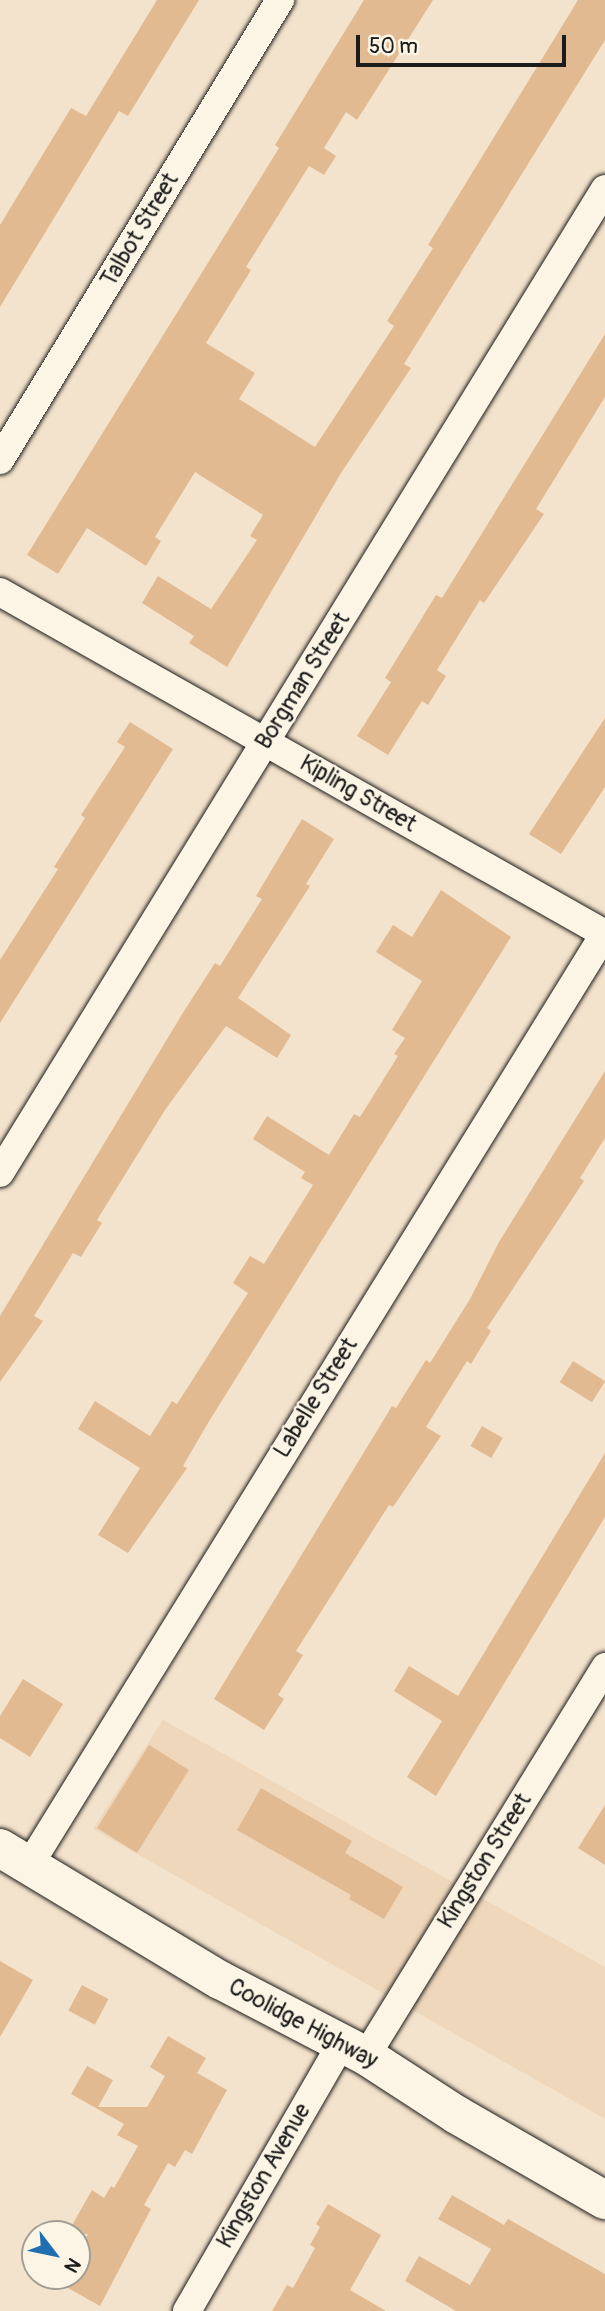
<!DOCTYPE html>
<html>
<head>
<meta charset="utf-8">
<style>
	body { margin:0 }
	#map { position:relative; width:605px; height:2311px; overflow:hidden; background:#f4e3cc; font-family:Pangolin,sans-serif }
	div>[style] { position:absolute }
	[style*='--x'] { left:calc(var(--x)*1px); top:calc(var(--y)*1px); width:calc(var(--w)*1px); rotate:calc(var(--a)*1deg) }
	.built>* { inset:0; background:#efd7bb }
	.building>* { inset:0; background:#e2ba92; transform-origin:0 0 }
	.roads { filter:drop-shadow(0 0 2px #1c1c1c) drop-shadow(0 0 2px #1c1c1c) }
	.minor>* { height:28px; margin:-14px; padding:0 14px; transform-origin:14px; border-radius:14px; background:#fcf5e5 }
	.secondary>* { height:38px; margin:-19px; padding:0 19px; transform-origin:19px; border-radius:19px; background:#fcf5e5 }
	span { translate:-50% -50%; white-space:nowrap; text-align:center; line-height:1.15; -webkit-text-stroke:5px #fcf5e5; paint-order:stroke }
	.street-label { font-size:23px; color:#1c1c1c }
	.north { position:absolute; left:21px; top:2220px; width:70px; height:70px; box-sizing:border-box; background:#fcf5e5; border:2px solid #a29e95; border-radius:50%; rotate:122deg; font-size:19px; font-weight:700; line-height:28px; text-align:center; color:#1c1c1c }
	.north::after { content:''; display:block; margin:auto; width:24px; height:32px; background:#1f6fb2; clip-path:polygon(50% 0,100% 100%,50% 72%,0 100%) }
	.scale { position:absolute; left:356px; top:35px; width:210px; height:32px; box-sizing:border-box; border:4px solid #1c1c1c; border-top:0; padding-left:9px; font-size:21px; line-height:24px; white-space:nowrap; color:#1c1c1c; -webkit-text-stroke:5px #fcf5e5; paint-order:stroke }
</style>
</head>
<body>
<div id="map">
	<div class="built">
		<i style="clip-path:polygon(163px 1720px,605px 1967px,605px 2119px,93px 1829px)"></i>
	</div>
	<div class="building">
		<i style="clip-path:polygon(157px 0,199px 0,128px 116px,119px 111px,0 307px,0 225px,71px 108px,86px 116px)"></i>
		<i style="clip-path:polygon(364px 0,433px 0,357px 120px,346px 112px,324px 148px,336px 156px,324px 175px,309px 166px,246px 267px,251px 270px,206px 343px,255px 373px,239px 399px,315px 447px,394px 326px,387px 321px,433px 248px,428px 245px,578px 0,605px 0,605px 40px,404px 364px,411px 368px,341px 473px,227px 667px,189px 643px,194px 636px,142px 603px,158px 576px,211px 609px,257px 540px,250px 536px,263px 515px,195px 472px,155px 537px,161px 541px,146px 566px,87px 528px,58px 574px,27px 555px,279px 148px,275px 145px)"></i>
		<i style="clip-path:polygon(605px 334px,605px 397px,536px 509px,544px 514px,484px 603px,480px 600px,437px 670px,446px 676px,428px 705px,422px 701px,388px 755px,357px 736px,391px 682px,385px 678px,436px 595px,442px 598px)"></i>
		<i style="clip-path:polygon(605px 718px,605px 787px,561px 854px,529px 834px)"></i>
		<i style="clip-path:polygon(130px 722px,173px 749px,0 1023px,0 960px,58px 869px,54px 867px,85px 818px,81px 815px,125px 747px,117px 742px)"></i>
		<i style="clip-path:polygon(302px 819px,334px 839px,306px 884px,310px 886px,238px 998px,291px 1035px,277px 1058px,226px 1026px,165px 1110px,97px 1220px,102px 1223px,81px 1257px,73px 1253px,34px 1316px,43px 1321px,0 1382px,0 1316px,184px 1011px,215px 963px,220px 966px,262px 899px,256px 896px)"></i>
		<i style="clip-path:polygon(441px 890px,511px 937px,208px 1423px,183px 1466px,187px 1468px,128px 1553px,98px 1535px,140px 1468px,78px 1429px,95px 1401px,150px 1436px,172px 1401px,177px 1404px,248px 1293px,233px 1283px,250px 1256px,264px 1264px,313px 1185px,301px 1178px,305px 1172px,253px 1139px,267px 1116px,329px 1155px,354px 1114px,360px 1117px,398px 1056px,394px 1054px,405px 1038px,392px 1030px,422px 981px,376px 952px,393px 925px,412px 937px)"></i>
		<i style="clip-path:polygon(605px 1071px,605px 1138px,580px 1178px,584px 1181px,487px 1328px,491px 1331px,471px 1364px,467px 1361px,426px 1427px,441px 1436px,393px 1507px,389px 1505px,296px 1651px,303px 1655px,278px 1695px,284px 1699px,264px 1730px,214px 1699px,392px 1406px,396px 1408px,426px 1360px,430px 1363px,470px 1299px,499px 1242px)"></i>
		<i style="left:573px;top:1361px;width:38px;height:25px;rotate:32deg"></i>
		<i style="left:482px;top:1426px;width:24px;height:23px;rotate:30deg"></i>
		<i style="clip-path:polygon(605px 1453px,605px 1517px,436px 1796px,407px 1777px,442px 1721px,394px 1691px,409px 1666px,458px 1696px)"></i>
		<i style="clip-path:polygon(23px 1679px,63px 1704px,30px 1757px,0 1738px,0 1716px)"></i>
		<i style="left:149px;top:1745px;width:47px;height:98px;rotate:32deg"></i>
		<i style="clip-path:polygon(261px 1788px,352px 1841px,345px 1853px,403px 1887px,384px 1919px,349px 1899px,351px 1895px,237px 1830px)"></i>
		<i style="clip-path:polygon(605px 1805px,605px 1865px,578px 1848px)"></i>
		<i style="clip-path:polygon(0 1961px,33px 1980px,0 2037px)"></i>
		<i style="left:82px;top:1985px;width:30px;height:29px;rotate:28deg"></i>
		<i style="clip-path:polygon(168px 2036px,206px 2058px,197px 2073px,227px 2090px,192px 2154px,185px 2150px,175px 2167px,168px 2163px,144px 2205px,151px 2209px,100px 2306px,61px 2284px,65px 2276px,77px 2276px,77px 2254px,88px 2234px,67px 2234px,92px 2190px,104px 2198px,111px 2186px,114px 2188px,138px 2146px,117px 2135px,124px 2124px,71px 2094px,87px 2066px,113px 2080px,98px 2107px,147px 2107px,165px 2076px,150px 2067px)"></i>
		<i style="clip-path:polygon(452px 2195px,504px 2225px,508px 2219px,605px 2274px,605px 2311px,456px 2311px,405px 2281px,419px 2256px,470px 2285px,491px 2249px,438px 2219px)"></i>
		<i style="clip-path:polygon(328px 2204px,381px 2235px,350px 2290px,386px 2311px,272px 2311px,287px 2285px,293px 2288px,315px 2248px,310px 2245px,320px 2227px,316px 2224px)"></i>
	</div>
	<div class="roads">
		<div class="minor">
			<i style="--x:0;--y:460;--w:539;--a:-58.67"></i>
			<i style="--x:0;--y:592;--w:695;--a:29.48"></i>
			<i style="--x:0;--y:1173;--w:1155;--a:-58.42"></i>
			<i style="--x:30;--y:1864;--w:1094;--a:-58.3"></i>
			<i style="--x:366;--y:2056;--w:457;--a:-58.4"></i>
			<i style="--x:187;--y:2311;--w:310;--a:-60"></i>
		</div>
		<div class="secondary">
			<i style="--x:0;--y:1848;--w:257;--a:31"></i>
			<i style="--x:220;--y:1980;--w:165;--a:27.5"></i>
			<i style="--x:366;--y:2056;--w:108;--a:33"></i>
			<i style="--x:457;--y:2115;--w:171;--a:29.9"></i>
		</div>
	</div>
	<div class="street-label">
		<span style="left:140px;top:230px;rotate:-59deg">Talbot Street</span>
		<span style="left:303px;top:681px;rotate:-58deg">Borgman Street</span>
		<span style="left:358px;top:794px;rotate:30deg">Kipling Street</span>
		<span style="left:316px;top:1398px;rotate:-58deg">Labelle Street</span>
		<span style="left:485px;top:1861px;rotate:-58deg">Kingston Street</span>
		<span style="left:303px;top:2024px;rotate:28deg">Coolidge Highway</span>
		<span style="left:264px;top:2176px;rotate:-60deg">Kingston Avenue</span>
	</div>
	<div class="north">N</div>
	<div class="scale">50 m</div>
</div>
</body>
</html>
